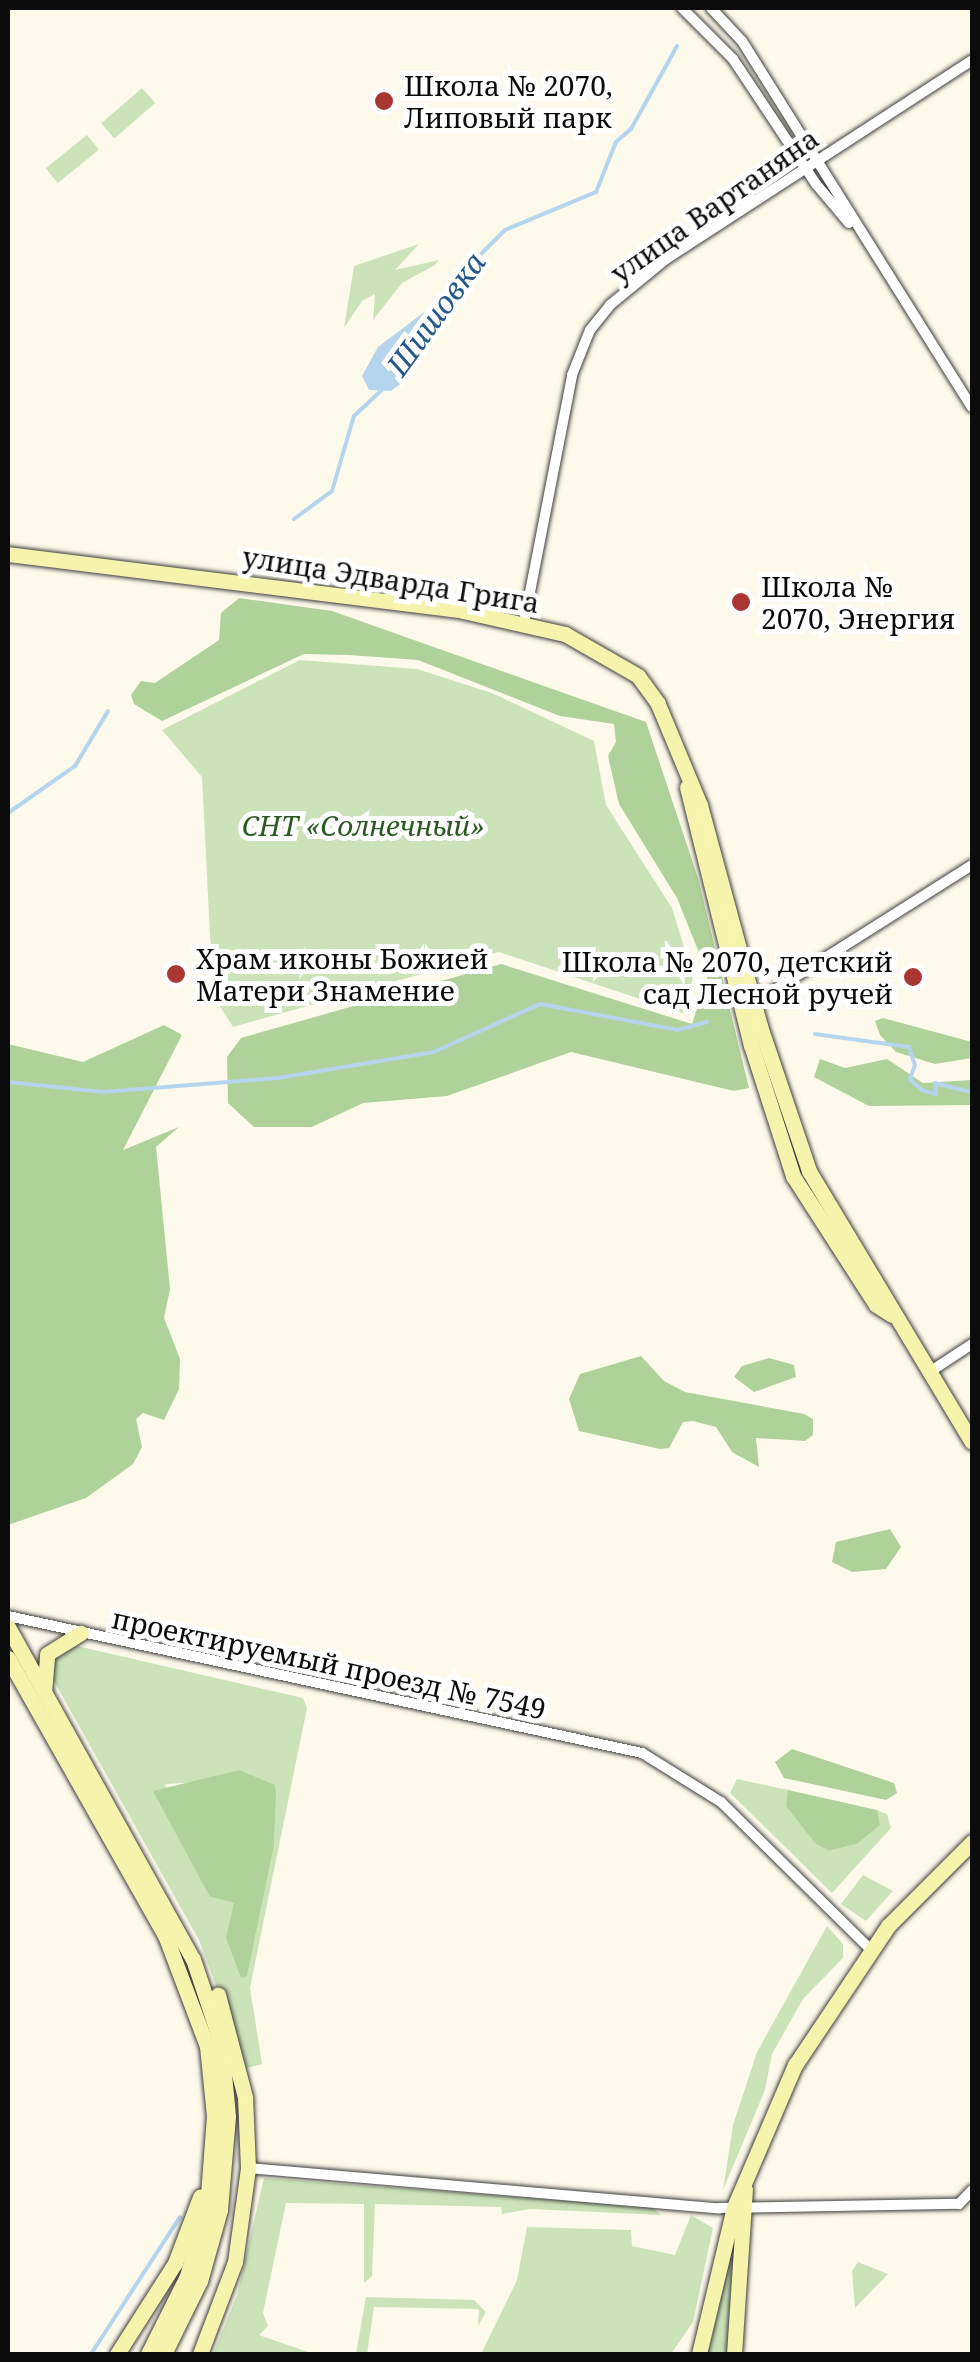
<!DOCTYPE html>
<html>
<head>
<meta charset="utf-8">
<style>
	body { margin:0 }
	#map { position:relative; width:980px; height:2362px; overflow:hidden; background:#fdfaeb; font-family:"Noto Serif",serif }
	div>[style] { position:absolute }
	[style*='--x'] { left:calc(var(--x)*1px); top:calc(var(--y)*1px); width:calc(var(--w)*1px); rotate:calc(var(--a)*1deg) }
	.green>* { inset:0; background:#cce3b9; transform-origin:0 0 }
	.forest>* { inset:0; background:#afd29a }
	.water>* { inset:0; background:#b5d5ee }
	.stream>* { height:4px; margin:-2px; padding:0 2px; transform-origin:2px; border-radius:2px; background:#b5d5ee }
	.roads { filter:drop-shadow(0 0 2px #3e3e3e) drop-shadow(0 0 2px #3e3e3e) }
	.street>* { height:10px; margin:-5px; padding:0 5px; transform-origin:5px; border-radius:5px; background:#fff }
	.secondary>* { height:15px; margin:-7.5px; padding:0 7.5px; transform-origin:7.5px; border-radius:7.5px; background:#f6f3ad }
	.dots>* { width:28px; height:28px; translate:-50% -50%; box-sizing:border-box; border:5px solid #fff; border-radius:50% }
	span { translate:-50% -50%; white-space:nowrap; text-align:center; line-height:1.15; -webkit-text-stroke:10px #fff; paint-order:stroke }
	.poi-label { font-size:28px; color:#0b0b0b }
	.left { translate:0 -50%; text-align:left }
	.right { translate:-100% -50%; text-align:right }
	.street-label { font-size:28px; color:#0b0b0b }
	.park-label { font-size:28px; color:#2b5a23; font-style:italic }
	.water-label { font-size:30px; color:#23588d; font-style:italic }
	.frame { position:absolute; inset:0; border:10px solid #0b0b0b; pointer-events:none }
</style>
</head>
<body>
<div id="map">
	<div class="green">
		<i style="left:142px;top:88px;width:20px;height:54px;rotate:49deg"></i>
		<i style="left:87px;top:135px;width:19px;height:53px;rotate:51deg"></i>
		<i style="clip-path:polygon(419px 244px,395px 270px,439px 260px,435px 265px,402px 283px,373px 320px,375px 294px,362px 301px,344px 328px,354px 266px)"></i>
		<i style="clip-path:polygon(300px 660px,417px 669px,492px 693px,594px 741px,606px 805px,672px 908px,693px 976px,685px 1014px,499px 952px,233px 1027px,213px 995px,202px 777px,162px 730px)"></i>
		<i style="clip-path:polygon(evenodd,77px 1646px,303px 1698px,307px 1708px,250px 1988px,262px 2064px,247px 2068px,199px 1940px,50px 1674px,51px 1661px,77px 1646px,239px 1770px,267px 1783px,276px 1798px,274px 1846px,247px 1975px,234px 1903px,210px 1897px,165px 1784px,207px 1782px,239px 1770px)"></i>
		<i style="clip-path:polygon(737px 1779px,788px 1790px,803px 1828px,830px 1851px,857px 1844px,875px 1828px,877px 1810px,887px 1814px,891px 1828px,832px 1893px,730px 1793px)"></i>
		<i style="clip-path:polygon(863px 1875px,893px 1891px,866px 1921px,841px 1904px)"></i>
		<i style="clip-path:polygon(827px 1926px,843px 1944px,843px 1958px,803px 1999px,772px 2054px,765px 2090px,723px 2190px,733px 2125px,757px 2052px)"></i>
		<i style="clip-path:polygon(264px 2178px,652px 2207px,661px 2215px,530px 2209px,502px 2214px,501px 2207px,375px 2204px,372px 2276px,364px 2283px,364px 2204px,286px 2203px,263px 2313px,268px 2326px,259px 2335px,311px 2353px,213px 2354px,237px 2295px)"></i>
		<i style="clip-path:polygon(691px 2215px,713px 2228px,693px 2322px,671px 2354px,481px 2354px,517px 2280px,527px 2227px,631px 2230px,632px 2246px,675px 2255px)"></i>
		<i style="clip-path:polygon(733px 2230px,739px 2231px,728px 2354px,704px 2354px)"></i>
		<i style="clip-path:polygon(858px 2262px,888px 2274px,855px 2308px,852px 2271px)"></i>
		<i style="clip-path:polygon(366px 2297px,474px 2300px,486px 2312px,478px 2326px,479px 2309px,374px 2307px,367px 2354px,356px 2354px)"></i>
	</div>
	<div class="forest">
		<i style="clip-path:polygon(239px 598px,332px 611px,646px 722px,698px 878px,749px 1088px,734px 1091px,571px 1052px,447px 1096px,363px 1103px,312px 1127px,254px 1127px,228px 1103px,227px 1057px,241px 1038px,501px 964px,692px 1024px,708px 975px,677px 898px,619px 804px,608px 756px,616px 742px,614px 724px,560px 716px,418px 660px,349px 655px,304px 654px,162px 721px,134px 704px,131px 695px,141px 681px,155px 683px,219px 640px,221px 613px)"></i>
		<i style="clip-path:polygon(883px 1018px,972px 1042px,972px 1058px,935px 1064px,896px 1052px,880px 1035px,875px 1021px)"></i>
		<i style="clip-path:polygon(164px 1025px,182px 1035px,123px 1150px,179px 1127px,156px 1147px,170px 1289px,164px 1318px,180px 1359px,179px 1389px,164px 1420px,143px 1413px,136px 1419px,142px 1447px,133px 1464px,86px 1498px,8px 1525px,8px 1044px,83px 1062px)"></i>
		<i style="clip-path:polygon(820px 1059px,845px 1068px,887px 1059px,923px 1083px,972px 1080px,972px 1105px,869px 1106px,814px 1077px)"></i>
		<i style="clip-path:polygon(641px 1356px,664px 1381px,685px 1392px,804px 1414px,813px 1419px,813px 1435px,805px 1441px,756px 1438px,759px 1467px,732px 1452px,716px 1427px,693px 1421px,683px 1422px,669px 1448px,660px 1449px,579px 1431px,569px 1399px,580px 1374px)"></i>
		<i style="clip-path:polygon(769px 1358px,794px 1365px,796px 1377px,754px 1392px,734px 1377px,742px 1366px)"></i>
		<i style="clip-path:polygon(890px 1529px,901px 1547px,886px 1569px,852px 1572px,832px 1562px,836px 1542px)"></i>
		<i style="clip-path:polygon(792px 1749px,894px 1783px,897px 1793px,886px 1800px,784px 1778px,775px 1762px)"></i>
		<i style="clip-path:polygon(239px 1770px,275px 1785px,276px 1798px,274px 1846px,247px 1976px,241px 1978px,226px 1938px,234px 1903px,210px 1897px,153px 1791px)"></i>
		<i style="clip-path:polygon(788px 1790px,877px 1810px,880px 1825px,857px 1844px,829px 1851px,815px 1843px,786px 1806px)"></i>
	</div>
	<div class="water">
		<i style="clip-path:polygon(465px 270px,409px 378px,391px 391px,369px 390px,362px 376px,378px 347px,440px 300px)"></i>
	</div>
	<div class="stream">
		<i style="--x:463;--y:272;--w:59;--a:-45"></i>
		<i style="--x:505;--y:230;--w:99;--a:-22.7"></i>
		<i style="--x:596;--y:192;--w:54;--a:-68.2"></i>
		<i style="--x:616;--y:142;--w:20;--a:-41"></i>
		<i style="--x:631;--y:129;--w:95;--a:-61"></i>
		<i style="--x:294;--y:519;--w:47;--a:-36.4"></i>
		<i style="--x:332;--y:491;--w:78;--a:-73.7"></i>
		<i style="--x:354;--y:416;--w:37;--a:-43"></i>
		<i style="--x:8;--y:813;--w:82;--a:-35"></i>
		<i style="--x:75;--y:766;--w:64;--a:-59"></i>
		<i style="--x:815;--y:1034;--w:95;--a:7.9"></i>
		<i style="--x:909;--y:1047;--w:19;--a:72"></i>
		<i style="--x:915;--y:1065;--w:15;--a:110"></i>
		<i style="--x:910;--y:1079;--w:16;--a:43"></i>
		<i style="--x:922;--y:1090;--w:15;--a:16"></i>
		<i style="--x:936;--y:1094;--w:11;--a:-95"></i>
		<i style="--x:935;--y:1083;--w:38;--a:14"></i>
		<i style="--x:8;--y:1082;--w:96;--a:6"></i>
		<i style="--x:103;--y:1092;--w:176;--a:-4.6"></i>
		<i style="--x:278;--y:1078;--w:158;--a:-9.5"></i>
		<i style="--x:434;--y:1052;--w:116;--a:-24.4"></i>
		<i style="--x:540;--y:1004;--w:139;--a:10.7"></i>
		<i style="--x:677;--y:1030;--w:31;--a:-15"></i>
		<i style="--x:91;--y:2354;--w:163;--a:-57"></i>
	</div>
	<div class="roads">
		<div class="street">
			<i style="--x:682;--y:8;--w:72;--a:45"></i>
			<i style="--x:733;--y:59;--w:150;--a:56.4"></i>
			<i style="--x:816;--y:184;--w:51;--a:49.8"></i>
			<i style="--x:711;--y:8;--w:45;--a:46.8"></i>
			<i style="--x:742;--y:41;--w:432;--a:57.9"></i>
			<i style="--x:524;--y:623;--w:253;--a:-79"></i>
			<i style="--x:572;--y:375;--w:48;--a:-68.2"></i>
			<i style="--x:590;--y:330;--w:32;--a:-51"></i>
			<i style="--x:610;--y:305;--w:72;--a:-39.4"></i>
			<i style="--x:666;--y:259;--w:365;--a:-33"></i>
			<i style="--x:749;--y:1006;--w:264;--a:-32.3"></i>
			<i style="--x:928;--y:1373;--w:53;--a:-33.4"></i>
			<i style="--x:8;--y:1616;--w:649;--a:12.19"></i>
			<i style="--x:642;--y:1753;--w:93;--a:31.8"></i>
			<i style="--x:721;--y:1802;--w:209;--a:44.6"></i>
			<i style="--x:248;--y:2168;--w:473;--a:4.9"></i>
			<i style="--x:719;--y:2208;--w:240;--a:-1"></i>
			<i style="--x:959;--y:2204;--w:19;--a:-47"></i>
		</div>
		<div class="secondary">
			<i style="--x:8;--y:554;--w:459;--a:7.1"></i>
			<i style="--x:463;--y:611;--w:105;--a:12.7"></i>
			<i style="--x:565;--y:634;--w:84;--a:29.9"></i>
			<i style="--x:638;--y:676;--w:34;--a:54"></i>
			<i style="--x:658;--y:704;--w:109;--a:67.4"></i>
			<i style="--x:700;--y:805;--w:229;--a:74.8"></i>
			<i style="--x:760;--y:1026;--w:153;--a:71.3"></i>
			<i style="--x:809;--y:1171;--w:316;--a:59"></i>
			<i style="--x:687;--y:787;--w:266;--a:76.1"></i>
			<i style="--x:751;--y:1045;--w:138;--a:72.2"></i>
			<i style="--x:793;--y:1176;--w:153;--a:57.2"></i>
			<i style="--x:876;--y:1305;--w:19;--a:32"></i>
			<i style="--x:8;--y:1627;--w:380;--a:60.9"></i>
			<i style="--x:193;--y:1959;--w:89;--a:71.6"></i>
			<i style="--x:221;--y:2043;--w:73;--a:84.5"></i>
			<i style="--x:228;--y:2116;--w:94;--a:94.9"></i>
			<i style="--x:220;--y:2210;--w:74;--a:105.7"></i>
			<i style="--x:200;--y:2281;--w:81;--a:116.3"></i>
			<i style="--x:8;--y:1658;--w:318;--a:60.5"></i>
			<i style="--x:165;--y:1935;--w:119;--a:69.3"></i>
			<i style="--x:207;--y:2046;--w:70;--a:84.3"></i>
			<i style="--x:214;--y:2116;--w:91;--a:94.4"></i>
			<i style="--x:207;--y:2207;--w:72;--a:106.2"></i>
			<i style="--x:187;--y:2276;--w:87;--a:116.6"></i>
			<i style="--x:44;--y:1692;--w:38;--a:-85"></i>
			<i style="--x:47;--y:1654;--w:40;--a:-32"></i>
			<i style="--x:117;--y:2354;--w:108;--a:-57.5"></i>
			<i style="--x:175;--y:2263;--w:71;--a:-69.3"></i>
			<i style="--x:200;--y:2354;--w:98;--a:-69.2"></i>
			<i style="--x:235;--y:2262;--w:95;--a:-82.1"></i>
			<i style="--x:248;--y:2168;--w:71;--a:-92.4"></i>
			<i style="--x:245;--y:2097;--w:106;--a:-104.8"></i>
			<i style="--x:699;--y:2354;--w:151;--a:-76.6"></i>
			<i style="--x:734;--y:2207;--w:155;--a:-66.8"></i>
			<i style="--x:795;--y:2065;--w:167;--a:-56.2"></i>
			<i style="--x:888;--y:1926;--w:119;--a:-45"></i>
			<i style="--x:734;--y:2354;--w:165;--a:-86.2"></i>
		</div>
	</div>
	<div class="dots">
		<i style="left:384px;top:101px;background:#aa3633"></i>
		<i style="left:741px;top:602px;background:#aa3633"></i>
		<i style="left:176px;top:974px;background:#aa3633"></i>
		<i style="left:913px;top:977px;background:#aa3633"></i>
	</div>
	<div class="poi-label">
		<span class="left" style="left:404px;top:101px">Школа № 2070,<br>Липовый парк</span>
		<span class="left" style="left:761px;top:602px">Школа №<br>2070, Энергия</span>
		<span class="left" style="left:196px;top:974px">Храм иконы Божией<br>Матери Знамение</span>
		<span class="right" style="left:893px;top:977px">Школа № 2070, детский<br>сад Лесной ручей</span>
	</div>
	<div class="street-label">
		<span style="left:714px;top:205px;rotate:-35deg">улица Вартаняна</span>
		<span style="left:391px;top:579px;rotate:9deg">улица Эдварда Грига</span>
		<span style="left:329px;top:1663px;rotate:12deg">проектируемый проезд № 7549</span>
	</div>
	<div class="park-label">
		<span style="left:363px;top:825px">СНТ «Солнечный»</span>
	</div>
	<div class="water-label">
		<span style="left:436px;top:314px;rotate:-54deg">Шишовка</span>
	</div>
	<div class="frame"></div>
</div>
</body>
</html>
